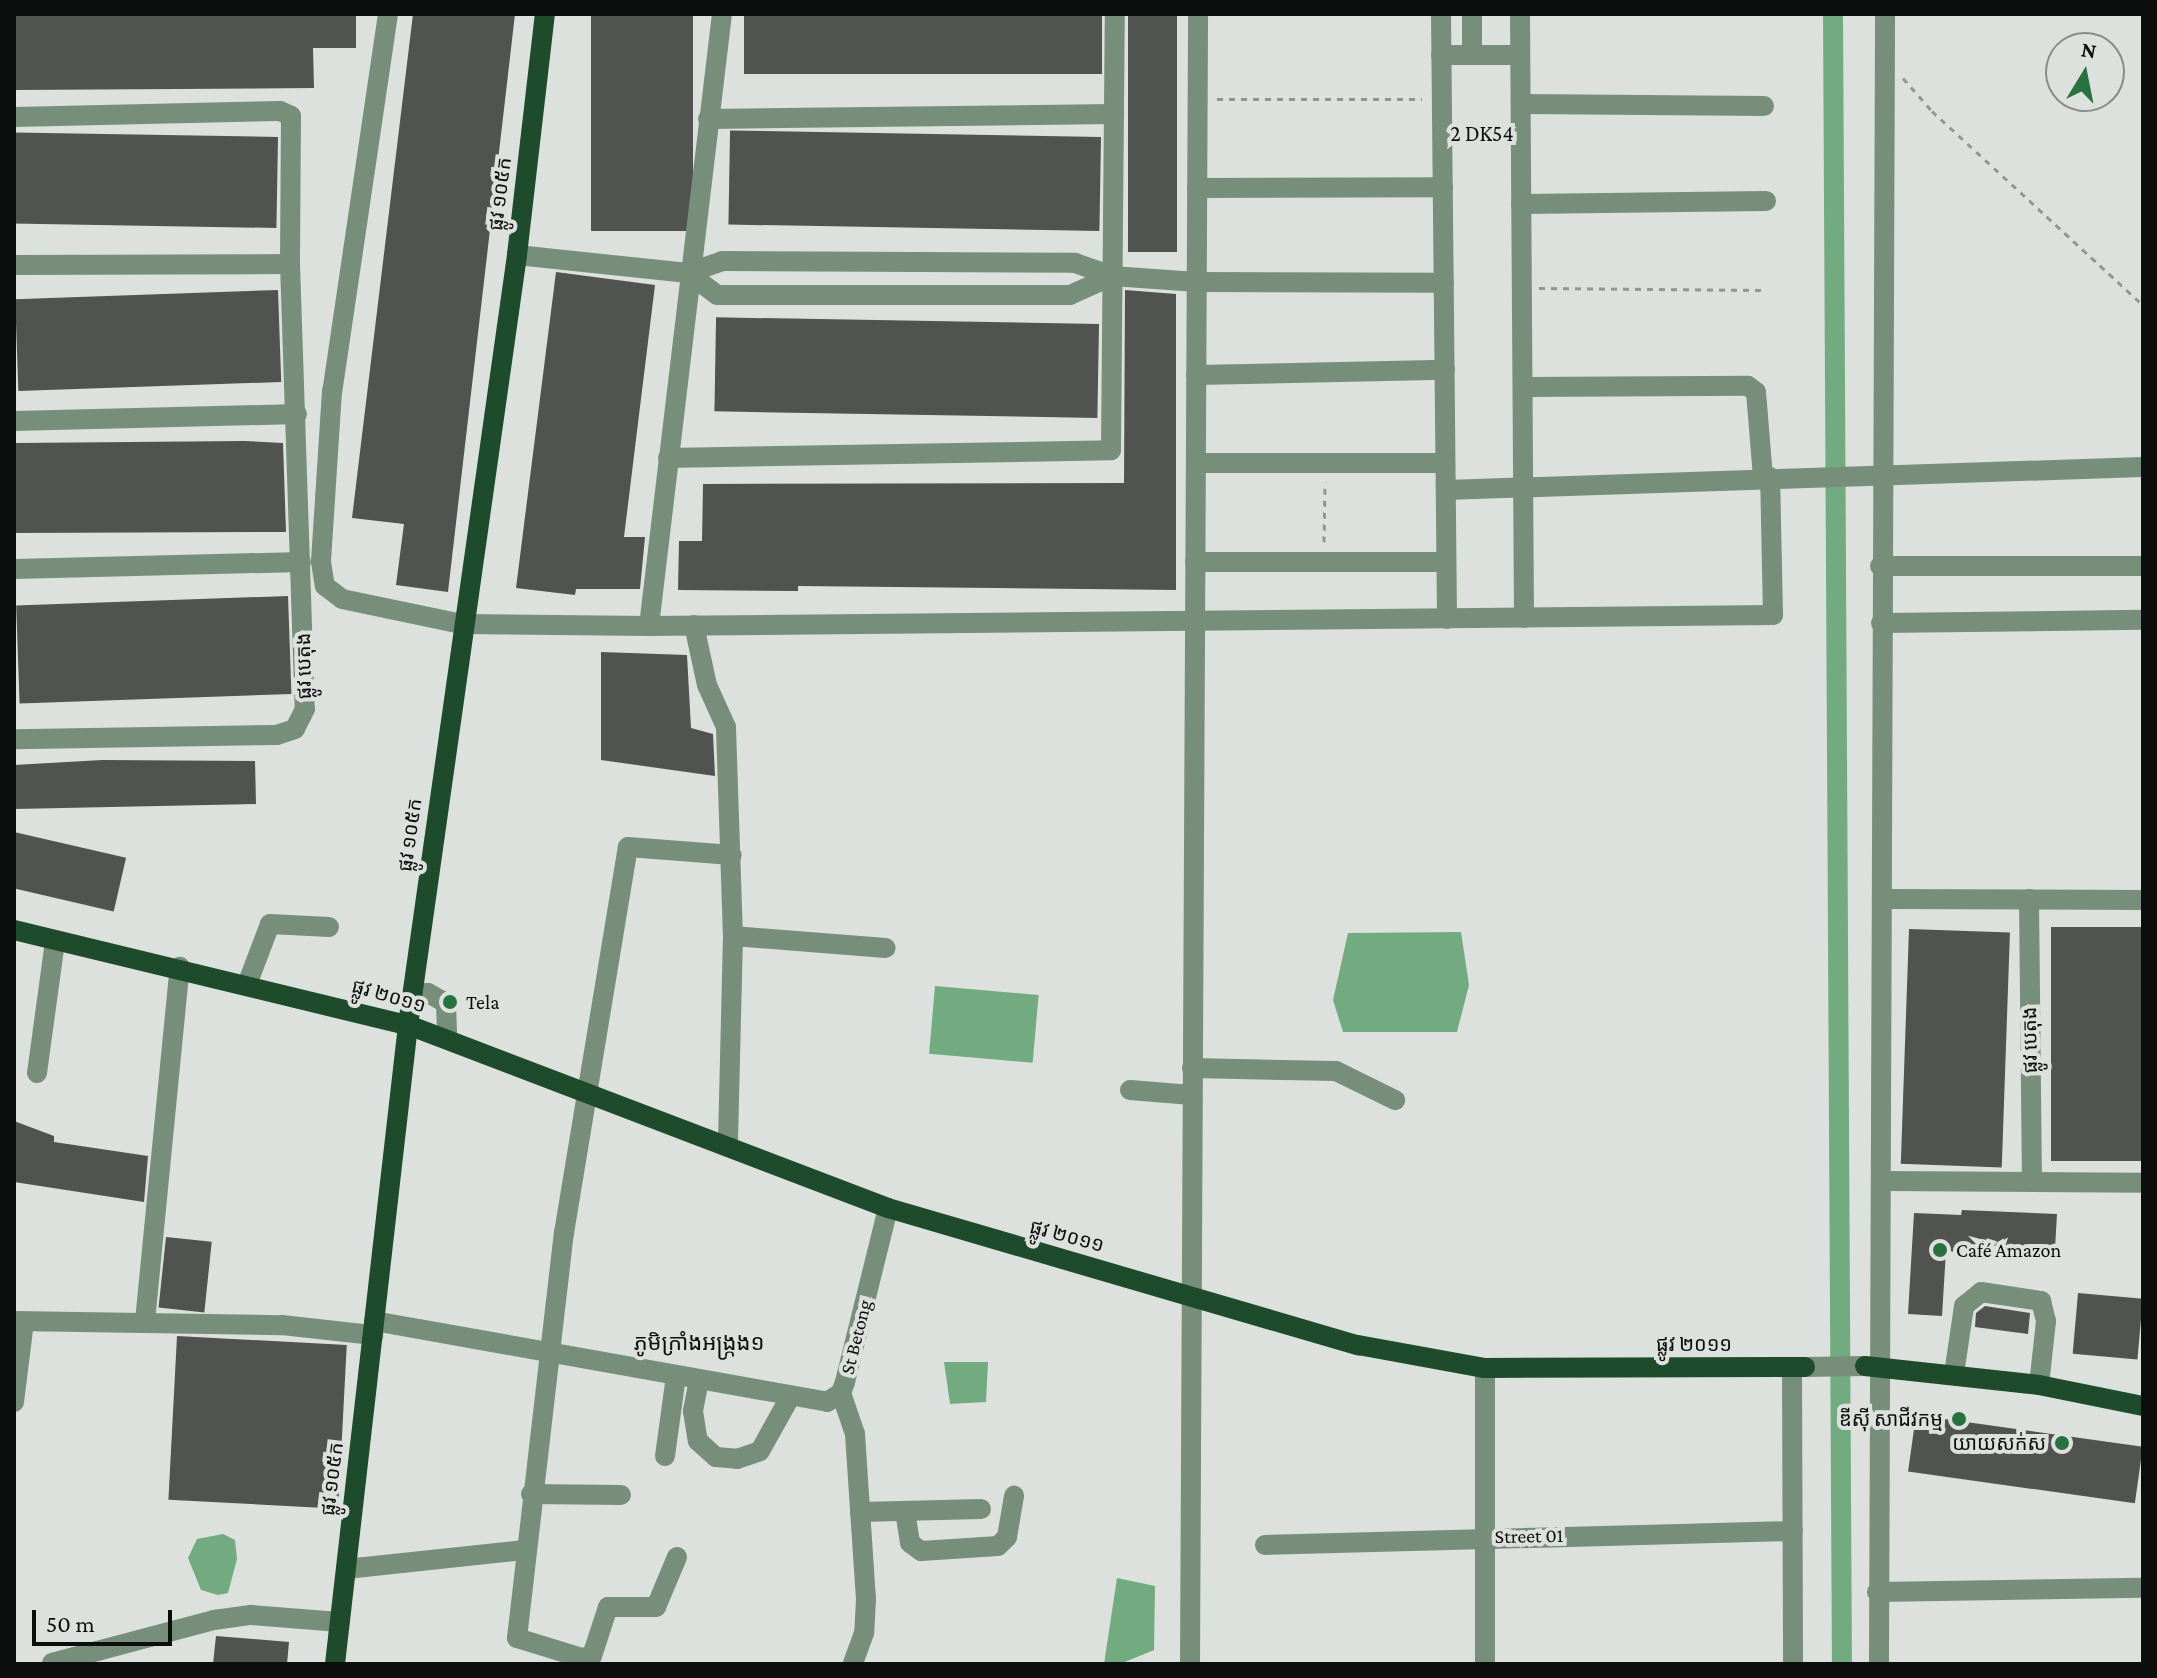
<!DOCTYPE html>
<html>
<head>
<meta charset="utf-8">
<style>
	body { margin:0 }
	#map { position:relative; width:2157px; height:1678px; overflow:hidden; background:#dde1de; font-family:"Crimson Pro","Noto Sans Khmer",serif }
	div>[style] { position:absolute }
	[style*='--x'] { left:calc(var(--x)*1px); top:calc(var(--y)*1px); width:calc(var(--w)*1px); rotate:calc(var(--a)*1deg) }
	.water>* { inset:0; background:#73ab80; transform-origin:0 0 }
	.canal>* { height:20px; margin:-10px; padding:0 10px; transform-origin:10px; border-radius:10px; background:#73ab80 }
	.building>* { inset:0; background:#505350; transform-origin:0 0 }
	.path>* { height:3px; margin-top:-1.5px; transform-origin:0; background:repeating-linear-gradient(90deg,#929693 0 6px,transparent 0 12px) }
	.minor>* { height:20px; margin:-10px; padding:0 10px; transform-origin:10px; border-radius:10px; background:#778e7b }
	.major>* { height:20px; margin:-10px; padding:0 10px; transform-origin:10px; border-radius:10px; background:#1e4b2b }
	.dots>* { width:22px; height:22px; translate:-50% -50%; box-sizing:border-box; border:4px solid #dde1de; border-radius:50% }
	span { translate:-50% -50%; white-space:nowrap; text-align:center; line-height:1.15; -webkit-text-stroke:8px #dde1de; paint-order:stroke }
	.street-label { font-size:20px; color:#0c0e0d }
	.poi-label { font-size:20px; color:#0c0e0d }
	.left { translate:0 -50%; text-align:left }
	.right { translate:-100% -50%; text-align:right }
	.neighbourhood-label { font-size:22px; color:#0c0e0d }
	.frame { position:absolute; inset:0; border:16px solid #0c0e0d; pointer-events:none }
	.north { position:absolute; left:2045px; top:32px; width:80px; height:80px; box-sizing:border-box; background:#dde1de; border:2px solid #898d8a; border-radius:50%; rotate:10deg; font-size:22px; font-weight:700; line-height:32px; text-align:center; color:#0c0e0d }
	.north::after { content:''; display:block; margin:auto; width:28px; height:36px; background:#29723f; clip-path:polygon(50% 0,100% 100%,50% 72%,0 100%) }
	.scale { position:absolute; left:32px; top:1610px; width:140px; height:36px; box-sizing:border-box; border:4px solid #0c0e0d; border-top:0; padding-left:10px; font-size:24px; line-height:28px; white-space:nowrap; color:#0c0e0d; -webkit-text-stroke:6px #dde1de; paint-order:stroke }
</style>
</head>
<body>
<div id="map">
	<div class="water">
		<i style="clip-path:polygon(1461px 932px,1469px 985px,1457px 1032px,1343px 1032px,1333px 1000px,1348px 933px)"></i>
		<i style="left:935px;top:986px;width:104px;height:68px;rotate:5deg"></i>
		<i style="clip-path:polygon(944px 1362px,988px 1362px,986px 1402px,950px 1404px)"></i>
		<i style="clip-path:polygon(223px 1534px,235px 1540px,237px 1559px,228px 1593px,218px 1595px,201px 1590px,188px 1558px,197px 1539px)"></i>
		<i style="clip-path:polygon(1117px 1578px,1155px 1586px,1154px 1650px,1120px 1664px,1104px 1664px)"></i>
	</div>
	<div class="canal">
		<i style="--x:1833;--y:14;--w:1650;--a:89.69"></i>
	</div>
	<div class="building">
		<i style="clip-path:polygon(16px 14px,356px 14px,356px 48px,313px 48px,314px 88px,16px 90px)"></i>
		<i style="clip-path:polygon(413px 14px,515px 14px,448px 592px,396px 585px,404px 524px,352px 518px)"></i>
		<i style="left:591px;top:14px;width:102px;height:217px"></i>
		<i style="left:744px;top:14px;width:358px;height:60px"></i>
		<i style="left:1128px;top:14px;width:49px;height:238px"></i>
		<i style="left:278px;top:137px;width:91px;height:264px;rotate:91deg"></i>
		<i style="left:1101px;top:137px;width:94px;height:371px;rotate:91deg"></i>
		<i style="clip-path:polygon(556px 272px,655px 285px,624px 537px,645px 537px,640px 589px,576px 589px,575px 595px,516px 588px)"></i>
		<i style="left:278px;top:290px;width:92px;height:263px;rotate:88deg"></i>
		<i style="clip-path:polygon(1125px 290px,1176px 294px,1176px 590px,798px 586px,798px 591px,678px 590px,679px 541px,702px 541px,703px 484px,1124px 483px)"></i>
		<i style="left:1099px;top:324px;width:94px;height:383px;rotate:91deg"></i>
		<i style="clip-path:polygon(245px 441px,283px 443px,286px 532px,16px 533px,16px 443px)"></i>
		<i style="left:288px;top:596px;width:98px;height:272px;rotate:88deg"></i>
		<i style="clip-path:polygon(601px 652px,687px 655px,691px 728px,713px 734px,715px 776px,601px 760px)"></i>
		<i style="clip-path:polygon(102px 760px,255px 761px,256px 804px,14px 809px,14px 765px)"></i>
		<i style="left:14px;top:832px;width:115px;height:55px;rotate:13deg"></i>
		<i style="left:2143px;top:927px;width:234px;height:92px;rotate:90deg"></i>
		<i style="left:1909px;top:929px;width:101px;height:235px;rotate:2deg"></i>
		<i style="clip-path:polygon(14px 1121px,54px 1136px,54px 1142px,148px 1156px,144px 1202px,14px 1182px)"></i>
		<i style="clip-path:polygon(1962px 1210px,2057px 1214px,2055px 1249px,1982px 1245px,1982px 1254px,1946px 1251px,1942px 1316px,1908px 1314px,1914px 1213px,1961px 1215px)"></i>
		<i style="left:166px;top:1237px;width:46px;height:71px;rotate:6deg"></i>
		<i style="left:2078px;top:1293px;width:65px;height:61px;rotate:5deg"></i>
		<i style="clip-path:polygon(1985px 1306px,2030px 1313px,2028px 1334px,1975px 1327px,1976px 1313px)"></i>
		<i style="left:177px;top:1336px;width:170px;height:164px;rotate:3deg"></i>
		<i style="left:1916px;top:1415px;width:229px;height:57px;rotate:8deg"></i>
		<i style="clip-path:polygon(216px 1636px,289px 1642px,287px 1664px,213px 1664px)"></i>
	</div>
	<div class="path">
		<i style="--x:1903;--y:78;--w:44;--a:48.7"></i>
		<i style="--x:1932;--y:111;--w:287;--a:42.6"></i>
		<i style="--x:1217;--y:99;--w:205;--a:0"></i>
		<i style="--x:1539;--y:288;--w:224;--a:0.5"></i>
		<i style="--x:1324;--y:542;--w:60;--a:-89"></i>
	</div>
	<div class="minor">
		<i style="--x:388;--y:14;--w:381;--a:98.4"></i>
		<i style="--x:332;--y:391;--w:171;--a:93.7"></i>
		<i style="--x:321;--y:562;--w:24;--a:81"></i>
		<i style="--x:325;--y:586;--w:21;--a:37"></i>
		<i style="--x:342;--y:599;--w:123;--a:11.8"></i>
		<i style="--x:462;--y:624;--w:187;--a:0.6"></i>
		<i style="--x:649;--y:626;--w:616;--a:-83.2"></i>
		<i style="--x:1441;--y:14;--w:605;--a:89.43"></i>
		<i style="--x:1520;--y:14;--w:604;--a:89.62"></i>
		<i style="--x:1472;--y:54;--w:40;--a:-90"></i>
		<i style="--x:1441;--y:55;--w:79;--a:0"></i>
		<i style="--x:1521;--y:104;--w:243;--a:0.5"></i>
		<i style="--x:14;--y:117;--w:266;--a:-1.3"></i>
		<i style="--x:280;--y:111;--w:12;--a:24"></i>
		<i style="--x:291;--y:116;--w:148;--a:90.4"></i>
		<i style="--x:290;--y:264;--w:445;--a:88.1"></i>
		<i style="--x:305;--y:709;--w:22;--a:117"></i>
		<i style="--x:295;--y:729;--w:19;--a:162"></i>
		<i style="--x:277;--y:735;--w:263;--a:179.1"></i>
		<i style="--x:708;--y:119;--w:406;--a:-0.7"></i>
		<i style="--x:1197;--y:188;--w:246;--a:-0.2"></i>
		<i style="--x:1521;--y:204;--w:245;--a:-0.7"></i>
		<i style="--x:517;--y:255;--w:172;--a:6"></i>
		<i style="--x:688;--y:273;--w:36;--a:-19"></i>
		<i style="--x:722;--y:261;--w:353;--a:0.3"></i>
		<i style="--x:1075;--y:263;--w:39;--a:19"></i>
		<i style="--x:1112;--y:276;--w:85;--a:4"></i>
		<i style="--x:1197;--y:282;--w:247;--a:0.2"></i>
		<i style="--x:14;--y:265;--w:276;--a:-0.2"></i>
		<i style="--x:688;--y:273;--w:36;--a:37"></i>
		<i style="--x:717;--y:295;--w:353;--a:0"></i>
		<i style="--x:1070;--y:295;--w:46;--a:-24.3"></i>
		<i style="--x:1196;--y:375;--w:249;--a:-1.2"></i>
		<i style="--x:1523;--y:387;--w:225;--a:-0.3"></i>
		<i style="--x:1748;--y:386;--w:10;--a:37"></i>
		<i style="--x:1756;--y:392;--w:85;--a:85.3"></i>
		<i style="--x:14;--y:421;--w:283;--a:-1.4"></i>
		<i style="--x:668;--y:458;--w:443;--a:-1"></i>
		<i style="--x:1111;--y:450;--w:436;--a:-89.5"></i>
		<i style="--x:1196;--y:463;--w:249;--a:0"></i>
		<i style="--x:1446;--y:490;--w:697;--a:-1.89"></i>
		<i style="--x:1195;--y:562;--w:251;--a:0"></i>
		<i style="--x:1880;--y:566;--w:263;--a:0"></i>
		<i style="--x:14;--y:569;--w:287;--a:-1.4"></i>
		<i style="--x:1881;--y:623;--w:262;--a:-0.7"></i>
		<i style="--x:694;--y:625;--w:61;--a:77.8"></i>
		<i style="--x:707;--y:685;--w:46;--a:65.7"></i>
		<i style="--x:726;--y:727;--w:209;--a:88.1"></i>
		<i style="--x:733;--y:936;--w:208;--a:91.4"></i>
		<i style="--x:649;--y:626;--w:1124;--a:-0.56"></i>
		<i style="--x:1773;--y:615;--w:138;--a:-91.2"></i>
		<i style="--x:1882;--y:899;--w:261;--a:0.2"></i>
		<i style="--x:2029;--y:899;--w:283;--a:89.4"></i>
		<i style="--x:733;--y:936;--w:153;--a:4.5"></i>
		<i style="--x:248;--y:982;--w:62;--a:-69.2"></i>
		<i style="--x:270;--y:924;--w:59;--a:2.9"></i>
		<i style="--x:413;--y:993;--w:15;--a:0"></i>
		<i style="--x:428;--y:993;--w:21;--a:29"></i>
		<i style="--x:446;--y:1003;--w:36;--a:88"></i>
		<i style="--x:1192;--y:1068;--w:144;--a:1.2"></i>
		<i style="--x:1336;--y:1071;--w:66;--a:26.2"></i>
		<i style="--x:37;--y:1073;--w:132;--a:-82.2"></i>
		<i style="--x:1130;--y:1090;--w:62;--a:4.6"></i>
		<i style="--x:1884;--y:1181;--w:259;--a:0.4"></i>
		<i style="--x:14;--y:1321;--w:268;--a:0.9"></i>
		<i style="--x:282;--y:1325;--w:92;--a:6.3"></i>
		<i style="--x:145;--y:1321;--w:356;--a:-84.4"></i>
		<i style="--x:374;--y:1321;--w:460;--a:10.1"></i>
		<i style="--x:827;--y:1402;--w:17;--a:-33"></i>
		<i style="--x:841;--y:1393;--w:12;--a:-70"></i>
		<i style="--x:845;--y:1382;--w:179;--a:-76.1"></i>
		<i style="--x:1805;--y:1367;--w:60;--a:-1"></i>
		<i style="--x:1792;--y:1368;--w:296;--a:89.8"></i>
		<i style="--x:1954;--y:1374;--w:69;--a:-81.6"></i>
		<i style="--x:1964;--y:1306;--w:22;--a:-39"></i>
		<i style="--x:1981;--y:1292;--w:61;--a:8.5"></i>
		<i style="--x:2041;--y:1301;--w:21;--a:76"></i>
		<i style="--x:2046;--y:1321;--w:64;--a:96.2"></i>
		<i style="--x:699;--y:1380;--w:32;--a:101"></i>
		<i style="--x:693;--y:1411;--w:30;--a:81"></i>
		<i style="--x:698;--y:1441;--w:24;--a:42"></i>
		<i style="--x:716;--y:1457;--w:21;--a:5"></i>
		<i style="--x:737;--y:1459;--w:24;--a:-19"></i>
		<i style="--x:760;--y:1451;--w:62;--a:-60.9"></i>
		<i style="--x:841;--y:1393;--w:43;--a:71.1"></i>
		<i style="--x:855;--y:1434;--w:165;--a:86.2"></i>
		<i style="--x:866;--y:1599;--w:34;--a:93"></i>
		<i style="--x:864;--y:1633;--w:33;--a:110"></i>
		<i style="--x:14;--y:1402;--w:81;--a:-82.9"></i>
		<i style="--x:665;--y:1456;--w:81;--a:-82.2"></i>
		<i style="--x:531;--y:1494;--w:90;--a:0.6"></i>
		<i style="--x:905;--y:1511;--w:32;--a:81"></i>
		<i style="--x:910;--y:1543;--w:14;--a:36"></i>
		<i style="--x:921;--y:1551;--w:77;--a:-3.7"></i>
		<i style="--x:998;--y:1546;--w:13;--a:-45"></i>
		<i style="--x:1007;--y:1537;--w:42;--a:-80.3"></i>
		<i style="--x:860;--y:1512;--w:121;--a:-1.4"></i>
		<i style="--x:1265;--y:1545;--w:528;--a:-1.52"></i>
		<i style="--x:677;--y:1557;--w:54;--a:112.8"></i>
		<i style="--x:656;--y:1607;--w:48;--a:180"></i>
		<i style="--x:608;--y:1607;--w:52;--a:108.1"></i>
		<i style="--x:592;--y:1656;--w:10;--a:169"></i>
		<i style="--x:582;--y:1658;--w:68;--a:-162.9"></i>
		<i style="--x:517;--y:1638;--w:408;--a:-83.4"></i>
		<i style="--x:564;--y:1233;--w:391;--a:-80.6"></i>
		<i style="--x:628;--y:847;--w:104;--a:4.4"></i>
		<i style="--x:346;--y:1569;--w:179;--a:-6.1"></i>
		<i style="--x:1877;--y:1592;--w:266;--a:-0.9"></i>
		<i style="--x:52;--y:1663;--w:168;--a:-14.9"></i>
		<i style="--x:214;--y:1620;--w:37;--a:-8"></i>
		<i style="--x:251;--y:1615;--w:89;--a:4.5"></i>
		<i style="--x:1190;--y:1664;--w:1650;--a:-89.72"></i>
		<i style="--x:1485;--y:1664;--w:296;--a:-90"></i>
		<i style="--x:1879;--y:1664;--w:1650;--a:-89.79"></i>
	</div>
	<div class="major">
		<i style="--x:14;--y:930;--w:405;--a:13.6"></i>
		<i style="--x:408;--y:1025;--w:514;--a:20.87"></i>
		<i style="--x:888;--y:1208;--w:490;--a:16.3"></i>
		<i style="--x:1358;--y:1345;--w:129;--a:10.3"></i>
		<i style="--x:1485;--y:1368;--w:320;--a:-0.2"></i>
		<i style="--x:1865;--y:1366;--w:175;--a:6.2"></i>
		<i style="--x:2039;--y:1385;--w:106;--a:11.4"></i>
		<i style="--x:335;--y:1664;--w:643;--a:-83.48"></i>
		<i style="--x:408;--y:1025;--w:778;--a:-81.94"></i>
		<i style="--x:517;--y:255;--w:243;--a:-83.4"></i>
	</div>
	<div class="dots">
		<i style="left:450px;top:1002px;background:#29723f"></i>
		<i style="left:1940px;top:1250px;background:#29723f"></i>
		<i style="left:1959px;top:1419px;background:#29723f"></i>
		<i style="left:2062px;top:1443px;background:#29723f"></i>
	</div>
	<div class="street-label">
		<span style="left:500px;top:194px;rotate:-83deg">ផ្លូវ ១០៥ក</span>
		<span style="left:304px;top:666px;rotate:-91deg">ផ្លូវ បេតុង</span>
		<span style="left:410px;top:835px;rotate:-82deg">ផ្លូវ ១០៥ក</span>
		<span style="left:389px;top:996px;rotate:16deg">ផ្លូវ ២០១១</span>
		<span style="left:2030px;top:1040px;rotate:-91deg">ផ្លូវ បេតុង</span>
		<span style="left:1067px;top:1236px;rotate:15deg">ផ្លូវ ២០១១</span>
		<span style="left:856px;top:1337px;rotate:-76deg">St Betong</span>
		<span style="left:1694px;top:1344px">ផ្លូវ ២០១១</span>
		<span style="left:332px;top:1479px;rotate:-83deg">ផ្លូវ ១០៥ក</span>
		<span style="left:1529px;top:1536px;rotate:-1deg">Street 01</span>
	</div>
	<div class="poi-label">
		<span class="left" style="left:466px;top:1002px">Tela</span>
		<span class="left" style="left:1956px;top:1250px">Café Amazon</span>
		<span class="right" style="left:1943px;top:1419px">ឌីស៊ី សាជីវកម្ម</span>
		<span class="right" style="left:2046px;top:1443px">យាយសក់ស</span>
	</div>
	<div class="neighbourhood-label">
		<span style="left:1482px;top:134px">2 DK54</span>
		<span style="left:699px;top:1343px">ភូមិក្រាំងអង្រ្កង១</span>
	</div>
	<div class="frame"></div>
	<div class="north">N</div>
	<div class="scale">50 m</div>
</div>
</body>
</html>
